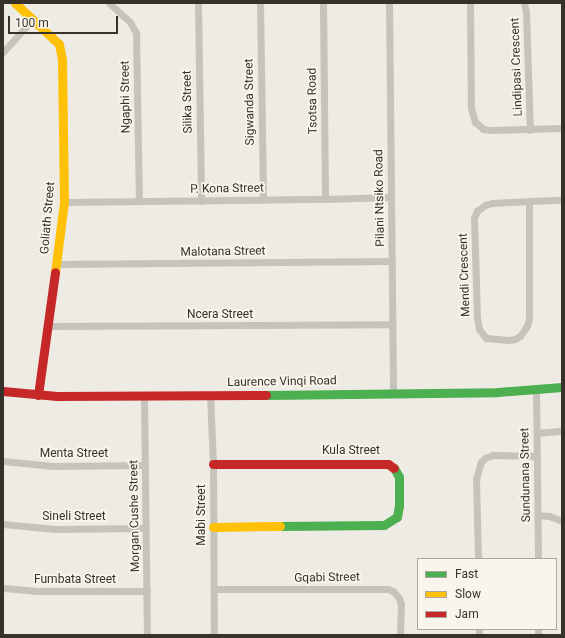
<!DOCTYPE html>
<html>
<head>
<meta charset="utf-8">
<style>
	body { margin:0 }
	#map { position:relative; width:565px; height:638px; overflow:hidden; background:#eeebe4; font-family:Roboto,sans-serif }
	div>[style] { position:absolute }
	[style*='--x'] { left:calc(var(--x)*1px); top:calc(var(--y)*1px); width:calc(var(--w)*1px); rotate:calc(var(--a)*1deg) }
	.street>* { height:7px; margin:-3.5px; padding:0 3.5px; transform-origin:3.5px; border-radius:3.5px; background:#c6c3bd }
	.fast>* { height:9px; margin:-4.5px; padding:0 4.5px; transform-origin:4.5px; border-radius:4.5px; background:#4caf50 }
	.slow>* { height:9px; margin:-4.5px; padding:0 4.5px; transform-origin:4.5px; border-radius:4.5px; background:#ffc107 }
	.jam>* { height:9px; margin:-4.5px; padding:0 4.5px; transform-origin:4.5px; border-radius:4.5px; background:#c62828 }
	span { translate:-50% -50%; white-space:nowrap; text-align:center; line-height:1.15; -webkit-text-stroke:3.5px #f9f5ed; paint-order:stroke }
	.street-label { font-size:12px; color:#37312b }
	.frame { position:absolute; inset:0; border:4px solid #37312b; pointer-events:none }
	.legend { position:absolute; left:417px; top:558px; width:140px; height:72px; box-sizing:border-box; background:#f9f5ed; border:1px solid #aba79f; margin:0; padding:5px 7px; list-style:none; font-size:12px; color:#37312b }
	.legend li { display:flex; align-items:center; gap:8px; height:20px }
	.legend b { width:20px; border:1px solid #aba79f }
	.scale { position:absolute; left:8px; top:16px; width:110px; height:18px; box-sizing:border-box; border:2px solid #37312b; border-top:0; padding-left:5px; font-size:12px; line-height:14px; white-space:nowrap; color:#37312b; -webkit-text-stroke:3px #f9f5ed; paint-order:stroke }
</style>
</head>
<body>
<div id="map">
	<div class="street">
		<i style="--x:109;--y:3;--w:28;--a:42"></i>
		<i style="--x:130;--y:22;--w:13;--a:61"></i>
		<i style="--x:136;--y:33;--w:168;--a:89"></i>
		<i style="--x:198;--y:3;--w:198;--a:89.1"></i>
		<i style="--x:260;--y:3;--w:197;--a:89.1"></i>
		<i style="--x:323;--y:3;--w:196;--a:89.4"></i>
		<i style="--x:389;--y:3;--w:389;--a:89.4"></i>
		<i style="--x:470;--y:3;--w:105;--a:89.5"></i>
		<i style="--x:471;--y:108;--w:15;--a:74"></i>
		<i style="--x:475;--y:122;--w:11;--a:41"></i>
		<i style="--x:483;--y:129;--w:8;--a:7"></i>
		<i style="--x:491;--y:130;--w:71;--a:-1.6"></i>
		<i style="--x:524;--y:3;--w:9;--a:77"></i>
		<i style="--x:526;--y:12;--w:118;--a:88.1"></i>
		<i style="--x:3;--y:52;--w:45;--a:-47.7"></i>
		<i style="--x:529;--y:201;--w:117;--a:90"></i>
		<i style="--x:529;--y:318;--w:8;--a:104"></i>
		<i style="--x:527;--y:326;--w:12;--a:125"></i>
		<i style="--x:520;--y:336;--w:6;--a:149"></i>
		<i style="--x:515;--y:339;--w:7;--a:172"></i>
		<i style="--x:508;--y:340;--w:22;--a:-175"></i>
		<i style="--x:486;--y:338;--w:11;--a:-128"></i>
		<i style="--x:479;--y:329;--w:11;--a:-100"></i>
		<i style="--x:477;--y:318;--w:100;--a:-91.7"></i>
		<i style="--x:474;--y:218;--w:8;--a:-67"></i>
		<i style="--x:477;--y:211;--w:10;--a:-37"></i>
		<i style="--x:485;--y:205;--w:7;--a:-16"></i>
		<i style="--x:492;--y:203;--w:37;--a:-3"></i>
		<i style="--x:529;--y:201;--w:33;--a:-2"></i>
		<i style="--x:64;--y:202;--w:261;--a:-0.7"></i>
		<i style="--x:325;--y:199;--w:65;--a:-1.8"></i>
		<i style="--x:56;--y:264;--w:335;--a:-0.5"></i>
		<i style="--x:47;--y:326;--w:345;--a:-0.3"></i>
		<i style="--x:536;--y:391;--w:168;--a:89.3"></i>
		<i style="--x:210;--y:395;--w:69;--a:87.5"></i>
		<i style="--x:213;--y:464;--w:171;--a:89.7"></i>
		<i style="--x:144;--y:396;--w:239;--a:89.3"></i>
		<i style="--x:537;--y:433;--w:25;--a:-5"></i>
		<i style="--x:3;--y:461;--w:50;--a:5.7"></i>
		<i style="--x:53;--y:466;--w:92;--a:-0.6"></i>
		<i style="--x:538;--y:515;--w:11;--a:5"></i>
		<i style="--x:549;--y:516;--w:14;--a:21"></i>
		<i style="--x:3;--y:524;--w:52;--a:5.5"></i>
		<i style="--x:55;--y:529;--w:90;--a:-0.6"></i>
		<i style="--x:478;--y:559;--w:80;--a:-91.4"></i>
		<i style="--x:476;--y:479;--w:18;--a:-74"></i>
		<i style="--x:481;--y:462;--w:6;--a:-45"></i>
		<i style="--x:485;--y:458;--w:9;--a:-21"></i>
		<i style="--x:493;--y:455;--w:44;--a:1.3"></i>
		<i style="--x:3;--y:588;--w:32;--a:5"></i>
		<i style="--x:35;--y:591;--w:112;--a:0"></i>
		<i style="--x:214;--y:589;--w:174;--a:0"></i>
		<i style="--x:388;--y:589;--w:5;--a:22"></i>
		<i style="--x:393;--y:591;--w:9;--a:49"></i>
		<i style="--x:399;--y:598;--w:7;--a:74"></i>
		<i style="--x:401;--y:605;--w:30;--a:92"></i>
		<i style="--x:479;--y:629;--w:6;--a:90"></i>
		<i style="--x:538;--y:629;--w:6;--a:90"></i>
	</div>
	<div class="fast">
		<i style="--x:266;--y:395;--w:232;--a:-0.7"></i>
		<i style="--x:498;--y:392;--w:64;--a:-4.5"></i>
		<i style="--x:280;--y:526;--w:104;--a:-0.6"></i>
		<i style="--x:384;--y:525;--w:15;--a:-32"></i>
		<i style="--x:397;--y:517;--w:11;--a:-80"></i>
		<i style="--x:399;--y:506;--w:29;--a:-90"></i>
		<i style="--x:399;--y:477;--w:10;--a:-119"></i>
	</div>
	<div class="slow">
		<i style="--x:15;--y:3;--w:60;--a:43"></i>
		<i style="--x:59;--y:44;--w:16;--a:79"></i>
		<i style="--x:62;--y:60;--w:142;--a:89.2"></i>
		<i style="--x:64;--y:202;--w:71;--a:97.3"></i>
		<i style="--x:213;--y:527;--w:67;--a:-0.9"></i>
	</div>
	<div class="jam">
		<i style="--x:3;--y:391;--w:54;--a:5.3"></i>
		<i style="--x:57;--y:396;--w:209;--a:-0.3"></i>
		<i style="--x:38;--y:395;--w:124;--a:-82.1"></i>
		<i style="--x:213;--y:464;--w:175;--a:0"></i>
		<i style="--x:388;--y:464;--w:7;--a:34"></i>
	</div>
	<div class="street-label">
		<span style="left:517px;top:67px;rotate:-92deg">Lindipasi Crescent</span>
		<span style="left:126px;top:97px;rotate:-91deg">Ngaphi Street</span>
		<span style="left:313px;top:101px;rotate:-91deg">Tsotsa Road</span>
		<span style="left:188px;top:102px;rotate:-91deg">Silika Street</span>
		<span style="left:250px;top:102px;rotate:-91deg">Sigwanda Street</span>
		<span style="left:227px;top:189px;rotate:-1deg">P. Kona Street</span>
		<span style="left:380px;top:198px;rotate:-91deg">Pilani Ntsiko Road</span>
		<span style="left:48px;top:218px;rotate:-85deg">Goliath Street</span>
		<span style="left:223px;top:252px;rotate:-1deg">Malotana Street</span>
		<span style="left:465px;top:275px;rotate:-92deg">Mendi Crescent</span>
		<span style="left:220px;top:315px">Ncera Street</span>
		<span style="left:282px;top:382px;rotate:-1deg">Laurence Vinqi Road</span>
		<span style="left:351px;top:451px">Kula Street</span>
		<span style="left:74px;top:454px">Menta Street</span>
		<span style="left:526px;top:475px;rotate:-91deg">Sundunana Street</span>
		<span style="left:202px;top:515px;rotate:-90deg">Mabi Street</span>
		<span style="left:135px;top:516px;rotate:-91deg">Morgan Cushe Street</span>
		<span style="left:74px;top:517px">Sineli Street</span>
		<span style="left:327px;top:578px;rotate:-1deg">Gqabi Street</span>
		<span style="left:75px;top:580px">Fumbata Street</span>
	</div>
	<div class="frame"></div>
	<ul class="legend">
	<li><b style="height:5px;background:#4caf50"></b>Fast</li>
	<li><b style="height:5px;background:#ffc107"></b>Slow</li>
	<li><b style="height:5px;background:#c62828"></b>Jam</li>
	</ul>
	<div class="scale">100 m</div>
</div>
</body>
</html>
